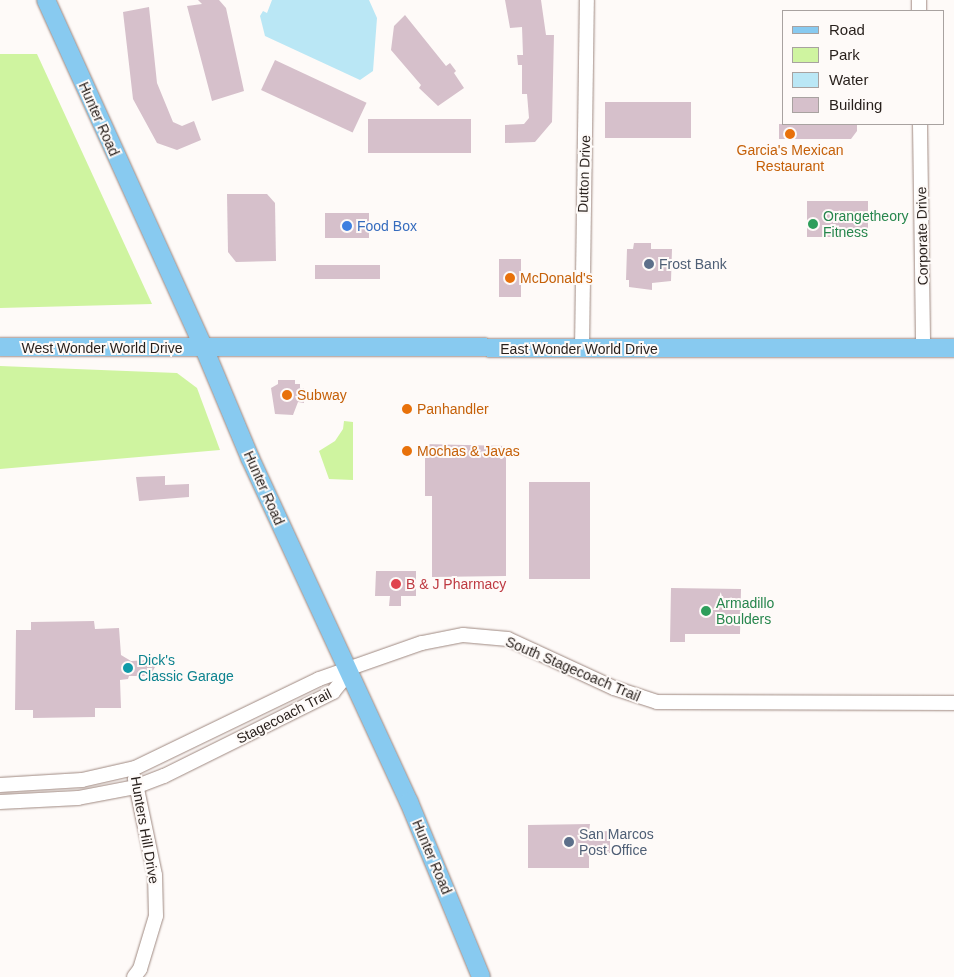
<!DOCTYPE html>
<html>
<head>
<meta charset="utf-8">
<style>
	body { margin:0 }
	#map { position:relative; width:954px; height:977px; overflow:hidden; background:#fefaf8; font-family:Arial,sans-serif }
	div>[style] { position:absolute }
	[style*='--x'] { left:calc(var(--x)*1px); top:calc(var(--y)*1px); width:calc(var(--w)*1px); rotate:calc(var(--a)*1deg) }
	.green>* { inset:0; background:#cff4a0 }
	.water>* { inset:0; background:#bae7f5 }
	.building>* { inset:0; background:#d6c0cb; transform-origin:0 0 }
	.roads { filter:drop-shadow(0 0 1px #9f8981) drop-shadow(0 0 1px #9f8981) }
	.minor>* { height:14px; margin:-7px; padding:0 7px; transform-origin:7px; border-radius:7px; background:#fff }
	.major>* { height:18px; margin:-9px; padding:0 9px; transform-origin:9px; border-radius:9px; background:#88caf0 }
	.dots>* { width:14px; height:14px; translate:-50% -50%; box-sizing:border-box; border:2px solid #fefaf8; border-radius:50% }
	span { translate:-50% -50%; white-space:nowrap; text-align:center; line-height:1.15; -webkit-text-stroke:4px #fefaf8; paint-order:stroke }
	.street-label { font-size:14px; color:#271f1b }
	.food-label { font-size:14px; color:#c56008 }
	.left { translate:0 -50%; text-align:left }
	.leisure-label { font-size:14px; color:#27864d }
	.shop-label { font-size:14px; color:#366cbe }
	.service-label { font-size:14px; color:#4e5e75 }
	.health-label { font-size:14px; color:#be3a42 }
	.culture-label { font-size:14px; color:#0d838f }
	.legend { position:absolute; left:782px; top:10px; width:162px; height:115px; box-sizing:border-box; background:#fefaf8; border:1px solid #a8a2a0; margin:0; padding:6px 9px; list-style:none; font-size:15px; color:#271f1b }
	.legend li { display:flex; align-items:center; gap:10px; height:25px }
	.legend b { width:25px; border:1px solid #a8a2a0 }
</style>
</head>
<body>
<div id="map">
	<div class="green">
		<i style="clip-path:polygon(0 54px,37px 54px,152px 304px,0 308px)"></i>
		<i style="clip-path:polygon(0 366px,177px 373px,197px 388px,220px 450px,0 469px)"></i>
		<i style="clip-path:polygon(344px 421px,353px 422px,353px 480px,329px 479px,319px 451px,335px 441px,343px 429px)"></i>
	</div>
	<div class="water">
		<i style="clip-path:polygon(272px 0,369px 0,377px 18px,373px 71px,360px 80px,265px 36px,260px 16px,263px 11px,267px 13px)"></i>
	</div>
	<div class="building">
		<i style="clip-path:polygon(198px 0,219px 0,226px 8px,244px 91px,212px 101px,187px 6px,202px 4px)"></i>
		<i style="clip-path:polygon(505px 0,541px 0,546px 35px,554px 35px,552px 122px,535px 142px,505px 143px,505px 125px,524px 124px,529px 118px,527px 94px,522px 94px,522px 65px,518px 65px,517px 55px,523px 55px,522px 27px,510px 28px)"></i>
		<i style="clip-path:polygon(149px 7px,157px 83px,173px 122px,182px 126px,194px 121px,201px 140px,177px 150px,157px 143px,133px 99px,123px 12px)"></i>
		<i style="clip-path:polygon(405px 15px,446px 66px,450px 63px,456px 71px,454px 73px,464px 88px,438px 106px,419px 88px,421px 85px,391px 50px,394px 26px)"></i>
		<i style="left:275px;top:60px;width:101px;height:33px;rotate:25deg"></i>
		<i style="left:605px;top:102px;width:86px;height:36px"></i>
		<i style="left:368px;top:119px;width:103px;height:34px"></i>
		<i style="clip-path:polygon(779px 124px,857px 124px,857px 131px,851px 139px,779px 139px)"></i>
		<i style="clip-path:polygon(227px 194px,267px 194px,275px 203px,276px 261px,236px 262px,228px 252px)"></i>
		<i style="left:807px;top:201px;width:61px;height:36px"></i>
		<i style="left:369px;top:213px;width:25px;height:44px;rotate:90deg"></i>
		<i style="clip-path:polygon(634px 243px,651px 243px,651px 249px,672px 249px,671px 281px,652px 283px,652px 290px,629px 287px,629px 280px,626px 280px,627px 249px,633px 249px)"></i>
		<i style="left:499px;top:259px;width:22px;height:38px"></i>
		<i style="left:380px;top:265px;width:14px;height:65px;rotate:90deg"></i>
		<i style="clip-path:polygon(278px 380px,295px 380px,295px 384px,300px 384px,300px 388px,304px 388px,304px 403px,298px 402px,293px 415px,275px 414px,271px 388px,278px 384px)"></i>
		<i style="clip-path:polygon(425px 444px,506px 446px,506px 576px,432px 577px,432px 496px,425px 496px)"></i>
		<i style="clip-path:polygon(165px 476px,165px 485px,189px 484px,189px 497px,139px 501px,136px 477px)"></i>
		<i style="left:529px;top:482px;width:61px;height:97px"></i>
		<i style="clip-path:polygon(376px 571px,416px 571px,416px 596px,401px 596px,401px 606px,389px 606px,390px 596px,375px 596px)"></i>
		<i style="clip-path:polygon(671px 588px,741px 589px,740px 634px,685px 634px,685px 642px,670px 642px)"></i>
		<i style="clip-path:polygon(94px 621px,95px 629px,119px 628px,121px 655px,131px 661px,149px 660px,155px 667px,150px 676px,129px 676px,128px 679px,120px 680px,121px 708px,95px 708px,95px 717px,33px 718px,33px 710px,15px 710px,16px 630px,31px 630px,31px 622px)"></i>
		<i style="clip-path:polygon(590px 824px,589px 832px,610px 831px,610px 853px,589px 853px,589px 868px,528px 868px,528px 825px)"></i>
	</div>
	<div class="roads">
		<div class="minor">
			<i style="--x:919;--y:0;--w:11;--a:90"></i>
			<i style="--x:920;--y:124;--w:224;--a:89.2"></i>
			<i style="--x:582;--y:349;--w:349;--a:-89.2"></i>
			<i style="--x:0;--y:785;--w:82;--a:-3.5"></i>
			<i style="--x:82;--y:780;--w:54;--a:-12.8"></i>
			<i style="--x:135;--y:768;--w:204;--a:-25.8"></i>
			<i style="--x:319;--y:679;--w:109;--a:-19.3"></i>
			<i style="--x:422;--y:643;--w:42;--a:-11"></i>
			<i style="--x:463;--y:635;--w:45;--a:5.1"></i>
			<i style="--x:508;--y:639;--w:117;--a:24.8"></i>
			<i style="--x:614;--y:688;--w:45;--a:18"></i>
			<i style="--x:657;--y:702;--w:297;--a:0.2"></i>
			<i style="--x:0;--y:802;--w:78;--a:-2.9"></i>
			<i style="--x:78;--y:798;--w:58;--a:-10.9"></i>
			<i style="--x:135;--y:787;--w:31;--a:-21"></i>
			<i style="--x:164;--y:776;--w:189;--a:-26.4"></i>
			<i style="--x:333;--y:692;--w:26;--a:-51"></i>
			<i style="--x:134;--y:977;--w:10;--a:-53"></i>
			<i style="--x:140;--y:969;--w:55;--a:-73.2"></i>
			<i style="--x:156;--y:916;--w:41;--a:-91.4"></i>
			<i style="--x:155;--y:875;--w:98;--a:-101.8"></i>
		</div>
		<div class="major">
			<i style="--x:46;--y:0;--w:382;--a:65.6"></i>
			<i style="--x:204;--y:348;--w:119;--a:67.3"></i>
			<i style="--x:250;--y:458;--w:379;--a:65.2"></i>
			<i style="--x:409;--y:802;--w:189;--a:67.6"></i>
			<i style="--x:0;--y:347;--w:954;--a:0.06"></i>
		</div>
	</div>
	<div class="dots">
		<i style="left:790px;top:134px;background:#e8710a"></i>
		<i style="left:813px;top:224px;background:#2e9e5b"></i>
		<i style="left:347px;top:226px;background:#3f7fe0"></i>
		<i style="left:649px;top:264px;background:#5c6f8a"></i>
		<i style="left:510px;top:278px;background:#e8710a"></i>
		<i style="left:287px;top:395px;background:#e8710a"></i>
		<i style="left:407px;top:409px;background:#e8710a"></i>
		<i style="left:407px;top:451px;background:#e8710a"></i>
		<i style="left:396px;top:584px;background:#e0444e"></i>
		<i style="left:706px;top:611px;background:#2e9e5b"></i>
		<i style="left:128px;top:668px;background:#0f9aa8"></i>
		<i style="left:569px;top:842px;background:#5c6f8a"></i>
	</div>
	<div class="street-label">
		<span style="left:99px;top:119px;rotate:66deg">Hunter Road</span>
		<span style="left:584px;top:174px;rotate:-88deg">Dutton Drive</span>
		<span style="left:922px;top:236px;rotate:-91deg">Corporate Drive</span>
		<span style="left:102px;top:348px">West Wonder World Drive</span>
		<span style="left:579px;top:349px">East Wonder World Drive</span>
		<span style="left:264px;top:488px;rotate:66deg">Hunter Road</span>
		<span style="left:573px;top:669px;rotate:23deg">South Stagecoach Trail</span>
		<span style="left:284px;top:716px;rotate:-27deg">Stagecoach Trail</span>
		<span style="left:145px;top:830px;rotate:80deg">Hunters Hill Drive</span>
		<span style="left:432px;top:857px;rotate:67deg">Hunter Road</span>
	</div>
	<div class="food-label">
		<span style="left:790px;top:158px">Garcia's Mexican<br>Restaurant</span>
		<span class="left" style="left:520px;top:278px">McDonald's</span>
		<span class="left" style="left:297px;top:395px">Subway</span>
		<span class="left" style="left:417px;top:409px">Panhandler</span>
		<span class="left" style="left:417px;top:451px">Mochas &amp; Javas</span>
	</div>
	<div class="leisure-label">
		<span class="left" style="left:823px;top:224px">Orangetheory<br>Fitness</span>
		<span class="left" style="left:716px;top:611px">Armadillo<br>Boulders</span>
	</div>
	<div class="shop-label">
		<span class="left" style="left:357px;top:226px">Food Box</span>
	</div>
	<div class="service-label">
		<span class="left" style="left:659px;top:264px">Frost Bank</span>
		<span class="left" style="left:579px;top:842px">San Marcos<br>Post Office</span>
	</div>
	<div class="health-label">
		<span class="left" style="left:406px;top:584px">B &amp; J Pharmacy</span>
	</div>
	<div class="culture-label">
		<span class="left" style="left:138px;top:668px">Dick's<br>Classic Garage</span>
	</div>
	<ul class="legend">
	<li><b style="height:6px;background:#88caf0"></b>Road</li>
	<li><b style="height:14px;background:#cff4a0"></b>Park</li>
	<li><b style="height:14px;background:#bae7f5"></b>Water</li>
	<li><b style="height:14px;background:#d6c0cb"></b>Building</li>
	</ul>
</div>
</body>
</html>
